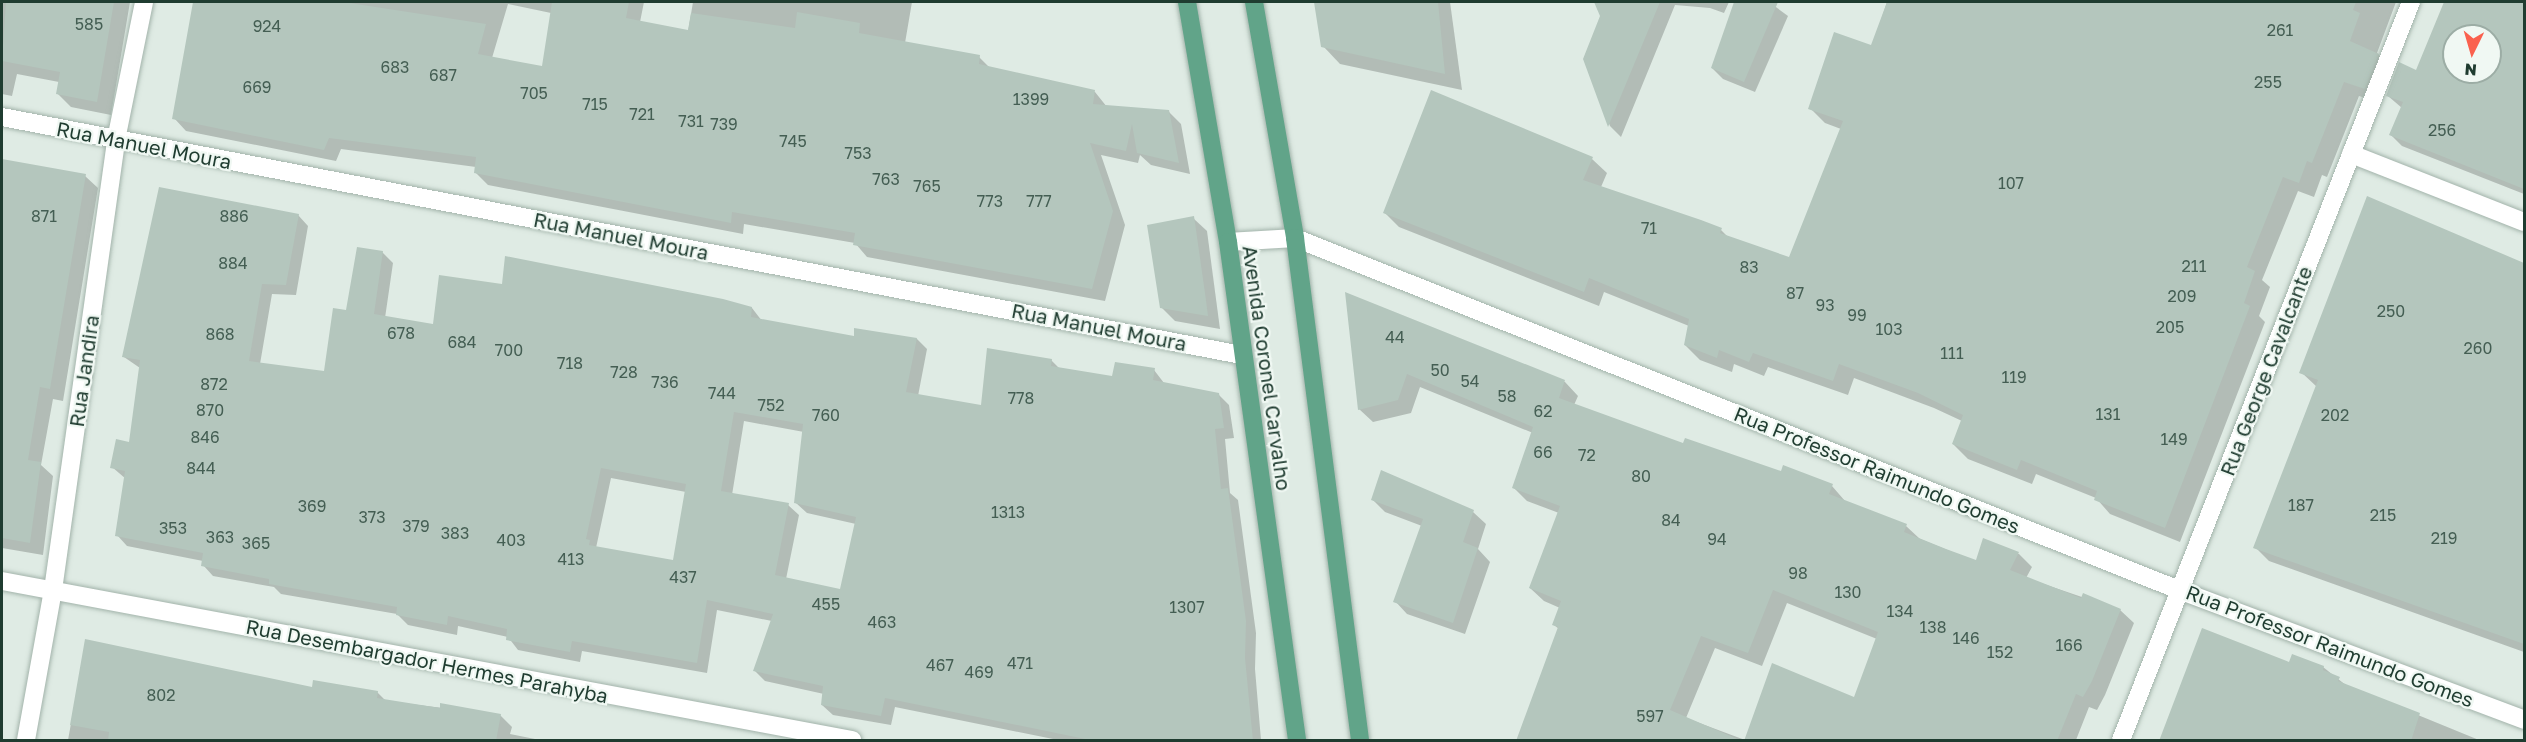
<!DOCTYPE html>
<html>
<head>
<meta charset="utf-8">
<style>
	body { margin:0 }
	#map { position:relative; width:2526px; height:742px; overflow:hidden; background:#dfebe4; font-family:"Golos Text",sans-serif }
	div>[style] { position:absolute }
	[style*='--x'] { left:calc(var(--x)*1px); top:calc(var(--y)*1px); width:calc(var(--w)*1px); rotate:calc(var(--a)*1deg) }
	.shadow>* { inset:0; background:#0003 }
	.building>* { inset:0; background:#b4c6bd }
	.roads { filter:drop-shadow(0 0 2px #a2b3aa) drop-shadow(0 0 2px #a2b3aa) }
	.minor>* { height:18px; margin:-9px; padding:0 9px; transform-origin:9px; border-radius:9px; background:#fff }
	.tertiary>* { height:18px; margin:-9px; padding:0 9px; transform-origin:9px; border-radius:9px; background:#fff }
	.primary>* { height:18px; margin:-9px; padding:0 9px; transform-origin:9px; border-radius:9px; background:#61a489 }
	span { translate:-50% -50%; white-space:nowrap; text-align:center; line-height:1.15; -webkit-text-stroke:4.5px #f0f8f3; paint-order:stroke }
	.number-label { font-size:16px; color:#445e53 }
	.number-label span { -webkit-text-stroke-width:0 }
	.street-label { font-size:20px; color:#1f3c30 }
	.frame { position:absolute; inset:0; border:3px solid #1f3c30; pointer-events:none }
	.north { position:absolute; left:2442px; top:24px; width:60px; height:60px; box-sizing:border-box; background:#f0f8f3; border:2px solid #9cada5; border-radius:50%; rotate:185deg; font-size:16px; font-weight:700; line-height:24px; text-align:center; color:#1f3c30 }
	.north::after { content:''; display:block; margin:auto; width:21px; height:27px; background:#fa614e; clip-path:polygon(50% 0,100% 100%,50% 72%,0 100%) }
</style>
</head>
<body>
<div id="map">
	<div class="shadow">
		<i style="clip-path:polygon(2px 2px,130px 2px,111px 115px,71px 107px,57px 93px,59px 82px,17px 74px,12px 96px,2px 94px)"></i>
		<i style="clip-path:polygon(evenodd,194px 2px,644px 2px,640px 22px,688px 32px,693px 2px,912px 2px,905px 43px,979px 57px,991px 69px,1095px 92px,1107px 107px,1169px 112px,1181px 124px,1190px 174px,1151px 165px,1140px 155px,1138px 163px,1101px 155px,1125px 225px,1105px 301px,867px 257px,855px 243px,744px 224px,743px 234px,488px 185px,475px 172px,476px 167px,341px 149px,336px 161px,186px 131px,174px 118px,194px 2px,508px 4px,551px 13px,543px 67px,492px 58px,508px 4px)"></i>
		<i style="clip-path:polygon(1315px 2px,1450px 2px,1462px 90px,1340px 64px,1323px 46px)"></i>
		<i style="clip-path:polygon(1613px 2px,1729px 2px,1724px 13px,1710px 8px,1675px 5px,1621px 137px,1610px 126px,1584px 59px,1601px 16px,1598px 8px)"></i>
		<i style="clip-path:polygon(1736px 2px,1769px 2px,1788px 16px,1755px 92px,1723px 79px,1712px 68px)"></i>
		<i style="clip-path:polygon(1887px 2px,2396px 2px,2377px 53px,2393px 70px,2380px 103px,2359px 96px,2327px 177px,2322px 175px,2314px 197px,2298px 191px,2262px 280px,2270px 287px,2259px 316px,2265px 322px,2180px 542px,2110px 514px,2096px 498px,2036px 474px,2032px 484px,1968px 459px,1953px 444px,1962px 421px,1934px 408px,1854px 378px,1848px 395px,1768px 367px,1764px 376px,1734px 364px,1732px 372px,1700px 360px,1685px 345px,1689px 326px,1604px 292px,1599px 306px,1399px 227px,1384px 212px,1592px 159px,1607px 173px,1601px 187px,1721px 230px,1729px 238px,1790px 259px,1841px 129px,1825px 123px,1810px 108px,1872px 47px)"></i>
		<i style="clip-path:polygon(evenodd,2445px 2px,2524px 2px,2524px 194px,2402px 146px,2391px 135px,2402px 108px,2388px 96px,2417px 72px,2445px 2px,2454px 36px,2490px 36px,2490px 72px,2454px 72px,2454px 36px)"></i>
		<i style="clip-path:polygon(2px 161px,85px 176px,98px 188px,63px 401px,53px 399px,41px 465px,53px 476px,43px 555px,2px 548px)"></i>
		<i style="clip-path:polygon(2368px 198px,2524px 264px,2524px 652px,2269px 561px,2255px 547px,2317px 387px,2301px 372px)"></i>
		<i style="clip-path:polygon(evenodd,298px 215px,308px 226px,296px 295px,272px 294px,260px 364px,325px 373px,347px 311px,382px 252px,393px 263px,385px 318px,434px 326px,503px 285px,752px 308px,762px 321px,855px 338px,917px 339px,927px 349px,918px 396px,982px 407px,1051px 360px,1060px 369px,1114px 378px,1154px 370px,1164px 383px,1218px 394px,1229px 405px,1234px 438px,1225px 439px,1230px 493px,1238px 500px,1256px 633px,1255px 669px,1261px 740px,1058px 740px,895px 707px,891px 725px,833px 715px,822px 705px,824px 694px,765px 681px,755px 671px,772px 621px,717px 610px,707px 673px,582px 651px,580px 662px,518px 650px,508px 637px,458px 626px,457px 635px,408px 625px,397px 614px,281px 594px,274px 587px,213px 576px,203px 565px,203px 561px,127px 546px,117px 535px,126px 479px,112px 467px,130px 443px,140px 368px,124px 357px,298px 215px,744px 421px,804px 432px,796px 503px,807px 513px,856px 524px,841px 591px,786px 579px,799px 515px,788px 505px,732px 495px,744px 421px,298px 215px,611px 478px,686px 492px,674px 561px,596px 548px,611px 478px)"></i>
		<i style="clip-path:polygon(1193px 218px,1207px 231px,1220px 329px,1175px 321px,1161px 307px)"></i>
		<i style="clip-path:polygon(evenodd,1347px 295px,1565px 382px,1578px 396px,1574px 405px,1684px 445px,1832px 486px,1845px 501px,1906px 526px,1920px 539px,1977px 562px,1984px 540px,2019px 554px,2032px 567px,2026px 578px,2120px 610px,2134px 623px,2105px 695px,2097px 710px,2089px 707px,2076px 740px,1526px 740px,1559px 629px,1554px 625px,1560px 608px,1544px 601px,1530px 588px,1559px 513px,1527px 501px,1513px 487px,1533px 433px,1420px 387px,1411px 413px,1373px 422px,1359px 409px,1347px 295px,1787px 603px,1877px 639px,1855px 699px,1745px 740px,1686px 718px,1715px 648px,1762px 666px,1787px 603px)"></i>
		<i style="clip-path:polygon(1382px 472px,1473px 512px,1486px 524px,1478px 549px,1490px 562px,1465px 634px,1407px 614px,1395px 601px,1422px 526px,1385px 512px,1373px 500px)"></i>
		<i style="clip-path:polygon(86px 641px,313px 688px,377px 692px,386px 701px,500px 715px,512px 727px,510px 734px,540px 740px,68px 740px)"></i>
		<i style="clip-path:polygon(2290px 664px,2323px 667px,2347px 686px,2479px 740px,2161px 740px)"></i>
	</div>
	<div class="building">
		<i style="clip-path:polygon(6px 2px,114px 2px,97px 102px,56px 94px,60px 72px,2px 61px)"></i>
		<i style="clip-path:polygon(193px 2px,343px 2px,486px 24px,478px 54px,542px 66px,552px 2px,629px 2px,626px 18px,688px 30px,691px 13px,795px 28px,797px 12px,860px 23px,859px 33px,980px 55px,979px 64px,1095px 90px,1093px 104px,1169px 110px,1179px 163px,1137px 153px,1132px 124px,1126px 151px,1090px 143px,1113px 211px,1092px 289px,853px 245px,855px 233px,732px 212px,731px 223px,474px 173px,476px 157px,329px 138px,324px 150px,172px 119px)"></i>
		<i style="clip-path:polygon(1314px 2px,1438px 2px,1445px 74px,1321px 47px)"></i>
		<i style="clip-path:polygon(1594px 2px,1660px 2px,1608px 127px,1583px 59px,1600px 16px)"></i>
		<i style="clip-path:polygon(1734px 2px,1778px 2px,1744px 82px,1711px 68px)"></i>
		<i style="clip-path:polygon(1887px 2px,2356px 2px,2353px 10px,2360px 13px,2350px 41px,2379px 54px,2365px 89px,2344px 82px,2312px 163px,2307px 161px,2299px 183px,2283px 177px,2247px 267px,2255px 271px,2244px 303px,2250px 306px,2165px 528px,2094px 500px,2097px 491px,2021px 460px,2017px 470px,1952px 444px,1963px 415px,1918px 393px,1839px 364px,1833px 381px,1753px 353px,1749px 362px,1719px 350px,1717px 358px,1684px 345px,1689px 319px,1589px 278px,1584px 292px,1383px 213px,1431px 90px,1593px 157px,1583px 180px,1701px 220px,1722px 228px,1720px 233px,1789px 257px,1843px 121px,1808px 109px,1834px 32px,1871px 45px)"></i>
		<i style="clip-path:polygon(evenodd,2444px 2px,2524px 2px,2524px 189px,2389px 135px,2403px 102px,2386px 96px,2399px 62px,2416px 70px,2444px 2px,2454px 36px,2490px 36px,2490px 72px,2454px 72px,2454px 36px)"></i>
		<i style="clip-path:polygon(2px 159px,86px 174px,50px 389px,40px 387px,28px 460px,41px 462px,30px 543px,2px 538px)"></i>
		<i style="clip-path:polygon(evenodd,159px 187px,299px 214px,286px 285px,262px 284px,249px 361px,324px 371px,333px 308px,346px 310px,357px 247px,383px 251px,374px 314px,433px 324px,439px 275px,502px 284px,505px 256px,723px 299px,752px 307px,751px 317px,854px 336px,854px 328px,917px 338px,906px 392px,981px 405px,987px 348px,1052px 359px,1051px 366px,1112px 376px,1115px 362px,1155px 368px,1153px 380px,1219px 393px,1224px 428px,1215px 429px,1221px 489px,1228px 488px,1246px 621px,1245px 658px,1253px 741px,1095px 741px,885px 698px,881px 716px,821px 705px,823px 686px,753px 671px,773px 614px,707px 600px,697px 663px,572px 641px,570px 652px,506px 640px,507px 629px,448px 616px,447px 625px,396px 615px,397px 607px,269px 584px,269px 579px,201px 566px,203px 553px,115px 536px,125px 471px,110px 468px,116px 439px,129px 442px,140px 360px,122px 357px,159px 187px,734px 412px,803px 424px,794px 503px,856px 517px,840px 589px,775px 575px,789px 503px,721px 491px,734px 412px,159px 187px,601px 468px,686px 484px,673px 560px,589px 545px,590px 540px,586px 539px,601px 468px)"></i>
		<i style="clip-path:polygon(2367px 196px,2524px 263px,2524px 644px,2253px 548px,2318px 380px,2299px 373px)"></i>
		<i style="clip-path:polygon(1194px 216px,1205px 293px,1208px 316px,1160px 308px,1147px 225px)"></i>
		<i style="clip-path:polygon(1345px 292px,1565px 380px,1559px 398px,1683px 443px,1685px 438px,1781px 471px,1783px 465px,1833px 484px,1829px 494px,1907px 524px,1904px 532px,1946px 549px,1976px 560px,1983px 538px,2019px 552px,2010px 570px,2081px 598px,2083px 593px,2121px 609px,2092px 681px,2083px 697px,2076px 694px,2057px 741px,1744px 741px,1772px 663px,1854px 697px,1878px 632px,1773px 590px,1748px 653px,1701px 636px,1670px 710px,1742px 741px,1516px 741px,1558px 627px,1552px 625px,1561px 601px,1529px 588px,1560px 506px,1512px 488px,1533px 427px,1407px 374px,1398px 400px,1358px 410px)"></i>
		<i style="clip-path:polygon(1381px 470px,1474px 510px,1463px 542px,1478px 548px,1453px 623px,1393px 602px,1423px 519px,1371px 500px)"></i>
		<i style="clip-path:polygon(2202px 628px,2289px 662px,2292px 654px,2324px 666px,2323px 670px,2340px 677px,2338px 681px,2420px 713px,2411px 741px,2159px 741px)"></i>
		<i style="clip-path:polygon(85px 639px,312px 687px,313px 680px,378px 691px,377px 698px,440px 708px,440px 703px,501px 714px,496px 741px,108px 741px,109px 732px,70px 725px)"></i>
	</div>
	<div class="roads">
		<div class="minor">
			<i style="--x:2351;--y:154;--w:186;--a:21.5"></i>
			<i style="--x:1228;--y:242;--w:67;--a:-3.4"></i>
			<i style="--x:1295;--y:238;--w:952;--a:21.71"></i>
			<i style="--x:2179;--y:590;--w:369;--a:20.6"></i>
			<i style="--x:2;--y:581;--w:865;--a:10.6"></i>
			<i style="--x:26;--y:740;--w:152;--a:-79.8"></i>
			<i style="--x:53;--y:590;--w:454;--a:-82"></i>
			<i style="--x:116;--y:140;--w:141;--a:-78.5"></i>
			<i style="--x:2121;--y:740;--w:793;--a:-68.55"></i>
		</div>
		<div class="tertiary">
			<i style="--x:2;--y:117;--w:1262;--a:10.87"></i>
		</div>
		<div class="primary">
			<i style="--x:1187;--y:2;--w:243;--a:80.3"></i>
			<i style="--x:1228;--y:242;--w:503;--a:82.11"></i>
			<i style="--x:1254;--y:2;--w:240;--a:80.1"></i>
			<i style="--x:1295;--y:238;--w:506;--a:82.62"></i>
		</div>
	</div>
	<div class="number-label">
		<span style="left:89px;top:24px">585</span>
		<span style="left:267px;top:26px">924</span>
		<span style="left:2280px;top:30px">261</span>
		<span style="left:395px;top:67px">683</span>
		<span style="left:443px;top:75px">687</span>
		<span style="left:2268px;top:82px">255</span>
		<span style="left:257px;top:87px">669</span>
		<span style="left:534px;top:93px">705</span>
		<span style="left:1031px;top:99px">1399</span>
		<span style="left:595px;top:104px">715</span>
		<span style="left:642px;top:114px">721</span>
		<span style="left:691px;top:121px">731</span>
		<span style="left:724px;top:124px">739</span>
		<span style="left:2442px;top:130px">256</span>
		<span style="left:793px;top:141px">745</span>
		<span style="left:858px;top:153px">753</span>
		<span style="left:886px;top:179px">763</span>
		<span style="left:2011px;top:183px">107</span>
		<span style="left:927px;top:186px">765</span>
		<span style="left:990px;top:201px">773</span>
		<span style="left:1039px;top:201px">777</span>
		<span style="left:44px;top:216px">871</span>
		<span style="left:234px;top:216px">886</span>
		<span style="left:1649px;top:228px">71</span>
		<span style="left:233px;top:263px">884</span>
		<span style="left:2194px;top:266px">211</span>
		<span style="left:1749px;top:267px">83</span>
		<span style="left:1795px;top:293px">87</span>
		<span style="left:2182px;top:296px">209</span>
		<span style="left:1825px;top:305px">93</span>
		<span style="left:2391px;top:311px">250</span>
		<span style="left:1857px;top:315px">99</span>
		<span style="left:2170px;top:327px">205</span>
		<span style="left:1889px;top:329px">103</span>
		<span style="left:401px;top:333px">678</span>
		<span style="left:220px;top:334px">868</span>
		<span style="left:1395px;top:337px">44</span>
		<span style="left:462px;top:342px">684</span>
		<span style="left:2478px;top:348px">260</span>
		<span style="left:509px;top:350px">700</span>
		<span style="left:1952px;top:353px">111</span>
		<span style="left:570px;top:363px">718</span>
		<span style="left:1440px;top:370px">50</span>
		<span style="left:624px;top:372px">728</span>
		<span style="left:2014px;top:377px">119</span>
		<span style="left:1470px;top:381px">54</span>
		<span style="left:665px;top:382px">736</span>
		<span style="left:214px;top:384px">872</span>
		<span style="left:722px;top:393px">744</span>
		<span style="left:1507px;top:396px">58</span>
		<span style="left:1021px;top:398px">778</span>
		<span style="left:771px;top:405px">752</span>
		<span style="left:210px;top:410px">870</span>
		<span style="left:1543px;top:411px">62</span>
		<span style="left:2108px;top:414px">131</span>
		<span style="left:826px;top:415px">760</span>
		<span style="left:2335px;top:415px">202</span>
		<span style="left:205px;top:437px">846</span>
		<span style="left:2174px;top:439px">149</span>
		<span style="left:1543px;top:452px">66</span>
		<span style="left:1587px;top:455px">72</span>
		<span style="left:201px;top:468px">844</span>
		<span style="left:1641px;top:476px">80</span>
		<span style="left:2301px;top:505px">187</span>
		<span style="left:312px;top:506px">369</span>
		<span style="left:1008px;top:512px">1313</span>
		<span style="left:2383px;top:515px">215</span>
		<span style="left:372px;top:517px">373</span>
		<span style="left:1671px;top:520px">84</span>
		<span style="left:416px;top:526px">379</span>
		<span style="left:173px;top:528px">353</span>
		<span style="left:455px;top:533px">383</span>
		<span style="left:220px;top:537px">363</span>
		<span style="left:2444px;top:538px">219</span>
		<span style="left:1717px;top:539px">94</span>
		<span style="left:511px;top:540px">403</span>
		<span style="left:256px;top:543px">365</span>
		<span style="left:571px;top:559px">413</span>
		<span style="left:1798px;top:573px">98</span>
		<span style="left:683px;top:577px">437</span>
		<span style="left:1848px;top:592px">130</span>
		<span style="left:826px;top:604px">455</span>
		<span style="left:1187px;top:607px">1307</span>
		<span style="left:1900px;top:611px">134</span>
		<span style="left:882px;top:622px">463</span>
		<span style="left:1933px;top:627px">138</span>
		<span style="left:1966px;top:638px">146</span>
		<span style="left:2069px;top:645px">166</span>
		<span style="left:2000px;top:652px">152</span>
		<span style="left:1020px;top:663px">471</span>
		<span style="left:940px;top:665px">467</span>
		<span style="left:979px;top:672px">469</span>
		<span style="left:161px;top:695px">802</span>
		<span style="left:1650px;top:716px">597</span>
	</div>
	<div class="street-label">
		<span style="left:144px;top:145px;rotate:11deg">Rua Manuel Moura</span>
		<span style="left:621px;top:236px;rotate:11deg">Rua Manuel Moura</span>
		<span style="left:1099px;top:327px;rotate:11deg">Rua Manuel Moura</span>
		<span style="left:1267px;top:368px;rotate:82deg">Avenida Coronel Carvalho</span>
		<span style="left:84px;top:371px;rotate:-82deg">Rua Jandira</span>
		<span style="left:2266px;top:371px;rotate:-69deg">Rua George Cavalcante</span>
		<span style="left:1877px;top:470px;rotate:22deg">Rua Professor Raimundo Gomes</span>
		<span style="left:2330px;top:646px;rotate:21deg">Rua Professor Raimundo Gomes</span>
		<span style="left:427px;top:661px;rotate:11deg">Rua Desembargador Hermes Parahyba</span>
	</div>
	<div class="frame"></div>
	<div class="north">N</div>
</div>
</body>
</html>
